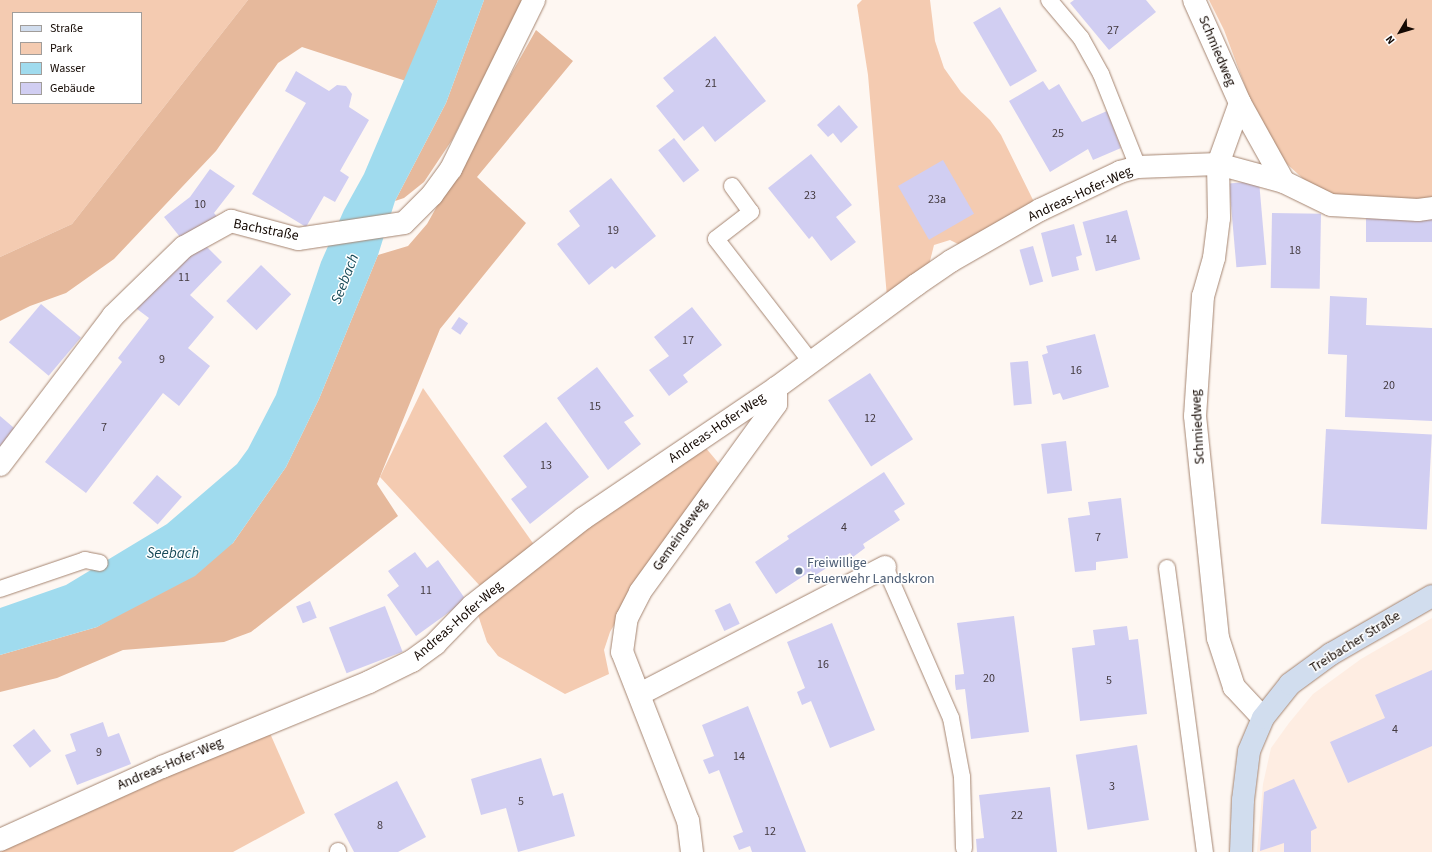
<!DOCTYPE html>
<html>
<head>
<meta charset="utf-8">
<style>
	body { margin:0 }
	#map { position:relative; width:1432px; height:852px; overflow:hidden; background:#fef7f2; font-family:"Source Sans 3",sans-serif }
	div>[style] { position:absolute }
	[style*='--x'] { left:calc(var(--x)*1px); top:calc(var(--y)*1px); width:calc(var(--w)*1px); rotate:calc(var(--a)*1deg) }
	.built>* { inset:0; background:#feede2 }
	.green>* { inset:0; background:#f4cbb1 }
	.forest>* { inset:0; background:#e6b99c }
	.water>* { inset:0; background:#a0dbee }
	.building>* { inset:0; background:#d1cef2; transform-origin:0 0 }
	.roads { filter:drop-shadow(0 0 1px #a58571) drop-shadow(0 0 1px #a58571) }
	.lane>* { height:16px; margin:-8px; padding:0 8px; transform-origin:8px; border-radius:8px; background:#fff }
	.street>* { height:22px; margin:-11px; padding:0 11px; transform-origin:11px; border-radius:11px; background:#fff }
	.secondary>* { height:22px; margin:-11px; padding:0 11px; transform-origin:11px; border-radius:11px; background:#d1ddee }
	.dots>* { width:11px; height:11px; translate:-50% -50%; box-sizing:border-box; border:2px solid #fff; border-radius:50% }
	span { translate:-50% -50%; white-space:nowrap; text-align:center; line-height:1.15; -webkit-text-stroke:3px #fff; paint-order:stroke }
	.number-label { font-size:12px; color:#433a3f }
	.number-label span { -webkit-text-stroke-width:0 }
	.street-label { font-size:14px; color:#140903 }
	.service-label { font-size:14px; color:#4e5e75 }
	.left { translate:0 -50%; text-align:left }
	.water-label { font-size:15px; color:#194b59; font-style:italic }
	.legend { position:absolute; left:12px; top:12px; width:130px; height:92px; box-sizing:border-box; background:#fff; border:1px solid #a19d9a; margin:0; padding:5px 7px; list-style:none; font-size:12px; color:#140903 }
	.legend li { display:flex; align-items:center; gap:8px; height:20px }
	.legend b { width:20px; border:1px solid #a19d9a }
	.north { position:absolute; left:1380px; top:12px; width:40px; height:40px; -webkit-text-stroke:3px #fff; paint-order:stroke; rotate:232deg; font-size:11px; font-weight:700; line-height:16px; text-align:center; color:#140903 }
	.north::after { content:''; display:block; margin:auto; width:14px; height:18px; background:#140903; clip-path:polygon(50% 0,100% 100%,50% 72%,0 100%) }
</style>
</head>
<body>
<div id="map">
	<div class="built">
		<i style="clip-path:polygon(1432px 618px,1432px 852px,1257px 852px,1263px 784px,1271px 748px,1289px 723px,1313px 694px,1361px 659px)"></i>
	</div>
	<div class="green">
		<i style="clip-path:polygon(evenodd,0 0,248px 0,72px 224px,0 257px,0 0,13px 13px,141px 13px,141px 103px,13px 103px,13px 13px)"></i>
		<i style="clip-path:polygon(862px 0,930px 0,935px 41px,944px 68px,961px 92px,990px 120px,1001px 135px,1035px 204px,960px 245px,950px 240px,934px 245px,929px 265px,887px 297px,868px 75px,857px 5px)"></i>
		<i style="clip-path:polygon(1209px 0,1432px 0,1432px 203px,1345px 200px,1311px 186px,1287px 164px,1257px 118px,1224px 30px)"></i>
		<i style="clip-path:polygon(423px 388px,535px 546px,481px 587px,380px 477px)"></i>
		<i style="clip-path:polygon(705px 447px,721px 466px,642px 577px,610px 632px,604px 650px,609px 674px,565px 694px,498px 656px,487px 642px,477px 612px,584px 530px)"></i>
		<i style="clip-path:polygon(269px 731px,305px 813px,233px 852px,0 852px)"></i>
	</div>
	<div class="forest">
		<i style="clip-path:polygon(248px 0,438px 0,406px 81px,302px 47px,278px 63px,216px 151px,114px 259px,66px 293px,30px 306px,0 321px,0 257px,72px 224px)"></i>
		<i style="clip-path:polygon(484px 0,523px 0,452px 140px,424px 182px,404px 198px,395px 201px,446px 103px)"></i>
		<i style="clip-path:polygon(536px 30px,573px 61px,477px 177px,526px 223px,440px 329px,377px 484px,398px 516px,251px 632px,224px 642px,123px 650px,57px 678px,0 692px,0 655px,97px 627px,233px 543px,286px 467px,319px 399px,378px 255px,408px 246px,427px 224px)"></i>
	</div>
	<div class="water">
		<i style="clip-path:polygon(438px 0,484px 0,446px 103px,395px 201px,378px 255px,319px 399px,286px 467px,233px 543px,195px 576px,97px 627px,0 655px,0 608px,66px 585px,167px 524px,237px 464px,248px 449px,276px 395px,321px 262px,344px 210px,364px 174px)"></i>
	</div>
	<div class="building">
		<i style="clip-path:polygon(1074px 0,1146px 0,1156px 12px,1109px 50px,1070px 3px)"></i>
		<i style="left:1000px;top:7px;width:74px;height:31px;rotate:60deg"></i>
		<i style="clip-path:polygon(715px 36px,766px 101px,715px 142px,703px 126px,684px 141px,656px 106px,674px 91px,663px 78px)"></i>
		<i style="clip-path:polygon(296px 71px,329px 91px,337px 85px,346px 86px,352px 94px,349px 107px,369px 120px,340px 171px,349px 177px,335px 202px,324px 196px,306px 227px,252px 194px,306px 103px,285px 91px)"></i>
		<i style="clip-path:polygon(1043px 81px,1049px 90px,1059px 84px,1082px 122px,1107px 111px,1121px 148px,1093px 160px,1088px 149px,1050px 172px,1009px 101px)"></i>
		<i style="clip-path:polygon(839px 105px,858px 127px,841px 143px,833px 133px,828px 137px,817px 125px)"></i>
		<i style="left:674px;top:138px;width:41px;height:20px;rotate:52deg"></i>
		<i style="clip-path:polygon(811px 154px,852px 205px,836px 217px,856px 242px,831px 261px,812px 236px,809px 239px,768px 188px)"></i>
		<i style="left:943px;top:160px;width:62px;height:52px;rotate:60deg"></i>
		<i style="clip-path:polygon(210px 169px,235px 186px,214px 213px,218px 218px,184px 242px,164px 217px,190px 197px)"></i>
		<i style="clip-path:polygon(611px 178px,656px 236px,615px 269px,612px 266px,589px 285px,557px 244px,580px 226px,569px 211px)"></i>
		<i style="left:1259px;top:181px;width:84px;height:30px;rotate:85deg"></i>
		<i style="left:1127px;top:210px;width:51px;height:46px;rotate:75deg"></i>
		<i style="left:1272px;top:213px;width:49px;height:75px;rotate:1deg"></i>
		<i style="left:1432px;top:216px;width:26px;height:66px;rotate:90deg"></i>
		<i style="clip-path:polygon(1074px 224px,1082px 255px,1076px 257px,1079px 270px,1052px 277px,1041px 233px)"></i>
		<i style="clip-path:polygon(201px 241px,222px 262px,190px 295px,214px 317px,188px 348px,210px 366px,179px 406px,163px 393px,86px 493px,45px 462px,122px 362px,118px 358px,149px 318px,133px 306px)"></i>
		<i style="left:1033px;top:246px;width:37px;height:14px;rotate:74deg"></i>
		<i style="left:261px;top:265px;width:42px;height:50px;rotate:44deg"></i>
		<i style="clip-path:polygon(1330px 296px,1367px 298px,1366px 325px,1432px 328px,1432px 421px,1345px 417px,1347px 355px,1328px 354px)"></i>
		<i style="left:41px;top:304px;width:52px;height:50px;rotate:40deg"></i>
		<i style="clip-path:polygon(692px 307px,722px 345px,683px 375px,688px 382px,669px 396px,649px 370px,669px 356px,654px 337px)"></i>
		<i style="left:459px;top:317px;width:11px;height:14px;rotate:34deg"></i>
		<i style="clip-path:polygon(1095px 334px,1109px 387px,1063px 400px,1060px 393px,1053px 395px,1042px 355px,1048px 353px,1046px 346px)"></i>
		<i style="left:1028px;top:361px;width:43px;height:18px;rotate:85deg"></i>
		<i style="clip-path:polygon(597px 367px,634px 416px,624px 422px,641px 444px,608px 470px,557px 398px)"></i>
		<i style="left:870px;top:373px;width:79px;height:50px;rotate:57deg"></i>
		<i style="clip-path:polygon(0 416px,20px 433px,0 458px)"></i>
		<i style="clip-path:polygon(546px 422px,589px 477px,530px 524px,511px 499px,527px 487px,503px 456px)"></i>
		<i style="left:1326px;top:429px;width:106px;height:95px;rotate:3deg"></i>
		<i style="left:1066px;top:441px;width:50px;height:25px;rotate:83deg"></i>
		<i style="clip-path:polygon(884px 472px,905px 504px,894px 511px,900px 520px,863px 544px,865px 548px,853px 557px,850px 553px,814px 576px,811px 571px,776px 594px,755px 562px,789px 539px,787px 536px)"></i>
		<i style="left:157px;top:475px;width:33px;height:37px;rotate:41deg"></i>
		<i style="clip-path:polygon(1121px 498px,1128px 558px,1096px 562px,1096px 570px,1075px 572px,1068px 518px,1090px 515px,1088px 502px)"></i>
		<i style="clip-path:polygon(415px 552px,427px 568px,438px 560px,466px 600px,416px 636px,387px 595px,399px 586px,388px 571px)"></i>
		<i style="left:310px;top:601px;width:18px;height:15px;rotate:68deg"></i>
		<i style="left:730px;top:603px;width:23px;height:17px;rotate:65deg"></i>
		<i style="left:385px;top:606px;width:49px;height:60px;rotate:69deg"></i>
		<i style="clip-path:polygon(1014px 616px,1029px 732px,971px 739px,965px 689px,956px 690px,955px 683px,955px 675px,964px 674px,957px 623px)"></i>
		<i style="clip-path:polygon(832px 623px,875px 730px,830px 748px,811px 701px,802px 705px,797px 692px,805px 688px,787px 642px)"></i>
		<i style="clip-path:polygon(1127px 626px,1129px 640px,1138px 639px,1147px 714px,1080px 721px,1072px 648px,1095px 645px,1093px 630px)"></i>
		<i style="clip-path:polygon(1432px 670px,1432px 746px,1348px 783px,1330px 742px,1385px 718px,1375px 695px)"></i>
		<i style="clip-path:polygon(748px 706px,806px 852px,752px 852px,750px 846px,739px 850px,733px 836px,743px 832px,719px 770px,709px 774px,703px 760px,714px 756px,702px 725px)"></i>
		<i style="clip-path:polygon(103px 722px,108px 737px,119px 733px,131px 764px,77px 785px,65px 755px,76px 751px,70px 734px)"></i>
		<i style="left:34px;top:729px;width:28px;height:27px;rotate:52deg"></i>
		<i style="left:1137px;top:745px;width:76px;height:62px;rotate:81deg"></i>
		<i style="clip-path:polygon(541px 758px,553px 796px,563px 793px,575px 836px,518px 852px,506px 808px,481px 815px,471px 779px)"></i>
		<i style="clip-path:polygon(1294px 779px,1317px 828px,1311px 831px,1311px 852px,1284px 852px,1284px 843px,1260px 851px,1264px 792px)"></i>
		<i style="clip-path:polygon(397px 781px,426px 837px,398px 852px,354px 852px,334px 814px)"></i>
		<i style="clip-path:polygon(1050px 787px,1057px 852px,977px 852px,976px 839px,984px 838px,979px 795px)"></i>
	</div>
	<div class="roads">
		<div class="lane">
			<i style="--x:1049;--y:0;--w:50;--a:49.9"></i>
			<i style="--x:1081;--y:38;--w:41;--a:60.9"></i>
			<i style="--x:1101;--y:74;--w:100;--a:68.3"></i>
			<i style="--x:732;--y:186;--w:32;--a:54"></i>
			<i style="--x:751;--y:212;--w:44;--a:142.4"></i>
			<i style="--x:716;--y:239;--w:155;--a:52.3"></i>
			<i style="--x:885;--y:567;--w:165;--a:66.4"></i>
			<i style="--x:951;--y:718;--w:60;--a:79.4"></i>
			<i style="--x:962;--y:777;--w:71;--a:88.4"></i>
			<i style="--x:1167;--y:568;--w:287;--a:82.4"></i>
			<i style="--x:0;--y:589;--w:90;--a:-18.8"></i>
			<i style="--x:85;--y:560;--w:15;--a:11"></i>
			<i style="--x:338;--y:851;--w:1;--a:90"></i>
		</div>
		<div class="street">
			<i style="--x:1194;--y:0;--w:113;--a:65.9"></i>
			<i style="--x:1240;--y:103;--w:65;--a:109.8"></i>
			<i style="--x:1218;--y:164;--w:54;--a:88.9"></i>
			<i style="--x:1219;--y:218;--w:40;--a:97.1"></i>
			<i style="--x:1214;--y:258;--w:40;--a:106"></i>
			<i style="--x:1203;--y:296;--w:120;--a:93.8"></i>
			<i style="--x:1195;--y:416;--w:223;--a:84.1"></i>
			<i style="--x:1218;--y:638;--w:52;--a:71.9"></i>
			<i style="--x:1234;--y:687;--w:42;--a:46.9"></i>
			<i style="--x:1240;--y:103;--w:90;--a:60.9"></i>
			<i style="--x:0;--y:465;--w:187;--a:-52.8"></i>
			<i style="--x:113;--y:316;--w:99;--a:-44.2"></i>
			<i style="--x:184;--y:247;--w:54;--a:-29"></i>
			<i style="--x:231;--y:221;--w:69;--a:15"></i>
			<i style="--x:298;--y:239;--w:107;--a:-8.6"></i>
			<i style="--x:404;--y:223;--w:40;--a:-45"></i>
			<i style="--x:432;--y:195;--w:32;--a:-54"></i>
			<i style="--x:451;--y:169;--w:188;--a:-63.8"></i>
			<i style="--x:640;--y:694;--w:276;--a:-27.4"></i>
			<i style="--x:0;--y:840;--w:178;--a:-24.3"></i>
			<i style="--x:162;--y:767;--w:224;--a:-22.3"></i>
			<i style="--x:369;--y:682;--w:48;--a:-26"></i>
			<i style="--x:412;--y:661;--w:29;--a:-36"></i>
			<i style="--x:435;--y:644;--w:53;--a:-45.8"></i>
			<i style="--x:472;--y:606;--w:142;--a:-38.2"></i>
			<i style="--x:584;--y:518;--w:232;--a:-34.1"></i>
			<i style="--x:776;--y:388;--w:174;--a:-36.3"></i>
			<i style="--x:916;--y:285;--w:42;--a:-34.4"></i>
			<i style="--x:951;--y:261;--w:103;--a:-29.8"></i>
			<i style="--x:1040;--y:210;--w:89;--a:-25.4"></i>
			<i style="--x:1120;--y:172;--w:19;--a:-16"></i>
			<i style="--x:1138;--y:167;--w:80;--a:-2.1"></i>
			<i style="--x:1218;--y:164;--w:68;--a:15.3"></i>
			<i style="--x:1284;--y:182;--w:52;--a:26.1"></i>
			<i style="--x:1331;--y:205;--w:87;--a:3.3"></i>
			<i style="--x:1418;--y:210;--w:14;--a:-8"></i>
			<i style="--x:692;--y:852;--w:31;--a:-97"></i>
			<i style="--x:688;--y:821;--w:181;--a:-111.3"></i>
			<i style="--x:622;--y:652;--w:34;--a:-82"></i>
			<i style="--x:627;--y:618;--w:29;--a:-63"></i>
			<i style="--x:640;--y:592;--w:232;--a:-54.1"></i>
			<i style="--x:776;--y:404;--w:16;--a:-90"></i>
		</div>
		<div class="secondary">
			<i style="--x:1241;--y:852;--w:52;--a:-87.8"></i>
			<i style="--x:1243;--y:800;--w:49;--a:-83"></i>
			<i style="--x:1249;--y:751;--w:36;--a:-67"></i>
			<i style="--x:1263;--y:718;--w:43;--a:-51.5"></i>
			<i style="--x:1290;--y:684;--w:51;--a:-36.2"></i>
			<i style="--x:1331;--y:654;--w:116;--a:-29.9"></i>
		</div>
	</div>
	<div class="dots">
		<i style="left:799px;top:571px;background:#5c6f8a"></i>
	</div>
	<div class="number-label">
		<span style="left:1113px;top:31px">27</span>
		<span style="left:711px;top:84px">21</span>
		<span style="left:1058px;top:134px">25</span>
		<span style="left:810px;top:196px">23</span>
		<span style="left:937px;top:200px">23a</span>
		<span style="left:200px;top:205px">10</span>
		<span style="left:613px;top:231px">19</span>
		<span style="left:1111px;top:240px">14</span>
		<span style="left:1295px;top:251px">18</span>
		<span style="left:184px;top:278px">11</span>
		<span style="left:688px;top:341px">17</span>
		<span style="left:162px;top:360px">9</span>
		<span style="left:1076px;top:371px">16</span>
		<span style="left:1389px;top:386px">20</span>
		<span style="left:595px;top:407px">15</span>
		<span style="left:870px;top:419px">12</span>
		<span style="left:104px;top:428px">7</span>
		<span style="left:546px;top:466px">13</span>
		<span style="left:844px;top:528px">4</span>
		<span style="left:1098px;top:538px">7</span>
		<span style="left:426px;top:591px">11</span>
		<span style="left:823px;top:665px">16</span>
		<span style="left:989px;top:679px">20</span>
		<span style="left:1109px;top:681px">5</span>
		<span style="left:1395px;top:730px">4</span>
		<span style="left:99px;top:753px">9</span>
		<span style="left:739px;top:757px">14</span>
		<span style="left:1112px;top:787px">3</span>
		<span style="left:521px;top:802px">5</span>
		<span style="left:1017px;top:816px">22</span>
		<span style="left:380px;top:826px">8</span>
		<span style="left:770px;top:832px">12</span>
	</div>
	<div class="street-label">
		<span style="left:1217px;top:51px;rotate:67deg">Schmiedweg</span>
		<span style="left:1080px;top:194px;rotate:-25deg">Andreas-Hofer-Weg</span>
		<span style="left:266px;top:230px;rotate:11deg">Bachstraße</span>
		<span style="left:1198px;top:427px;rotate:-93deg">Schmiedweg</span>
		<span style="left:717px;top:428px;rotate:-34deg">Andreas-Hofer-Weg</span>
		<span style="left:680px;top:535px;rotate:-55deg">Gemeindeweg</span>
		<span style="left:458px;top:621px;rotate:-41deg">Andreas-Hofer-Weg</span>
		<span style="left:1355px;top:642px;rotate:-32deg">Treibacher Straße</span>
		<span style="left:170px;top:764px;rotate:-23deg">Andreas-Hofer-Weg</span>
	</div>
	<div class="service-label">
		<span class="left" style="left:807px;top:571px">Freiwillige<br>Feuerwehr Landskron</span>
	</div>
	<div class="water-label">
		<span style="left:345px;top:279px;rotate:-69deg">Seebach</span>
		<span style="left:173px;top:554px">Seebach</span>
	</div>
	<ul class="legend">
	<li><b style="height:5px;background:#d1ddee"></b>Straße</li>
	<li><b style="height:11px;background:#f4cbb1"></b>Park</li>
	<li><b style="height:11px;background:#a0dbee"></b>Wasser</li>
	<li><b style="height:11px;background:#d1cef2"></b>Gebäude</li>
	</ul>
	<div class="north">N</div>
</div>
</body>
</html>
